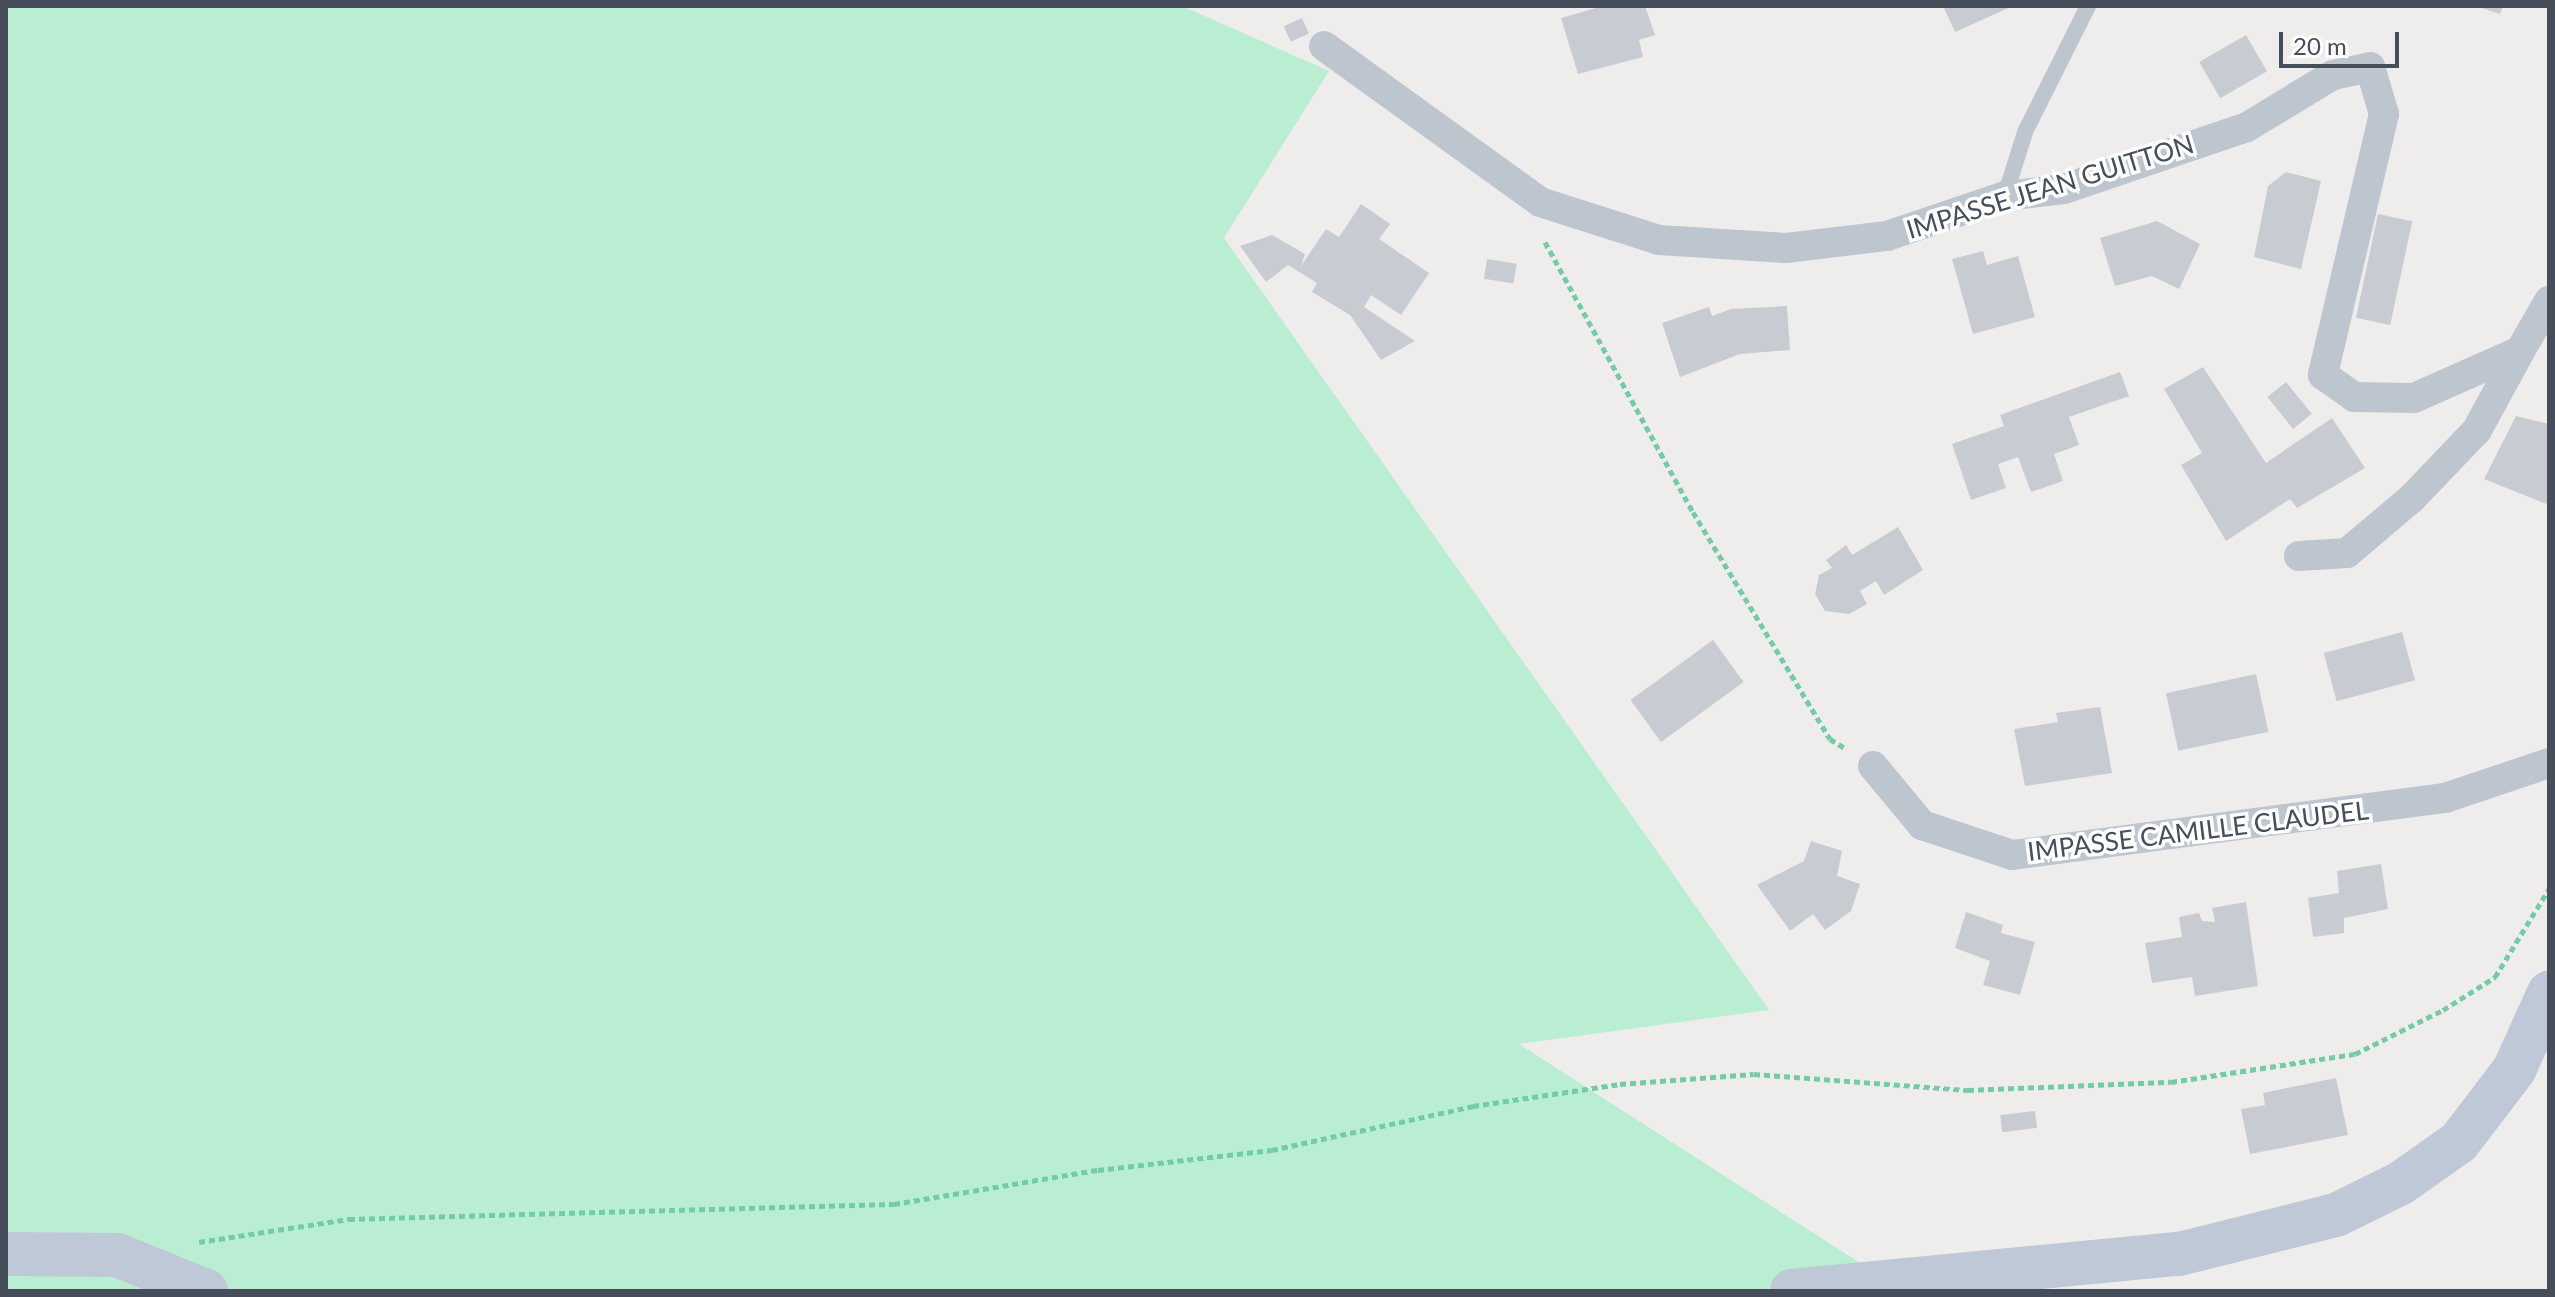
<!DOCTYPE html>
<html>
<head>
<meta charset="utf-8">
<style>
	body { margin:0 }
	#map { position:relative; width:2555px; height:1297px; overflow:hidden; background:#efedec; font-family:Lato,sans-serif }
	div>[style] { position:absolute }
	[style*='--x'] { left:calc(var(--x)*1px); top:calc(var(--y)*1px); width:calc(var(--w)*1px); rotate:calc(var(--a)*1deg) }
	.green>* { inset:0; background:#baeed2 }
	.building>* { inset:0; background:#c9cbd3; transform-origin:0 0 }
	.path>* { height:5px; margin-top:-2.5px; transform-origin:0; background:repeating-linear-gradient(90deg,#72cca7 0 6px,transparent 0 10px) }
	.lane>* { height:16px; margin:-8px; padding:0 8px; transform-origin:8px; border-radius:8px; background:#bdc6cf }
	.street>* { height:30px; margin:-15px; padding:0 15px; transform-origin:15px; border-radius:15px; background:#bdc6cf }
	.secondary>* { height:44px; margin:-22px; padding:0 22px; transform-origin:22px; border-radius:22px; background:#bfc8d6 }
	span { translate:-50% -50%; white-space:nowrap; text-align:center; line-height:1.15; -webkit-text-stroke:7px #fff; paint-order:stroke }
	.street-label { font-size:26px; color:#454e5a }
	.frame { position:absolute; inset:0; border:8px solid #454e5a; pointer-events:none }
	.scale { position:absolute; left:2279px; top:32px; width:120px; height:36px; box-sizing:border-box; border:4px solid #454e5a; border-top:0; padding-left:10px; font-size:24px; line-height:28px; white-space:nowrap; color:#454e5a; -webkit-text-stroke:6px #fff; paint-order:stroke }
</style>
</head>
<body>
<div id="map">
	<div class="green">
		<i style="clip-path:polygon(6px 6px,1182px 6px,1329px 71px,1224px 238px,1769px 1010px,1519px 1044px,1904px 1291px,6px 1291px)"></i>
	</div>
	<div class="building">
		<i style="clip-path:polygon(1603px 6px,1645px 6px,1655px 35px,1639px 40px,1643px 57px,1578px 74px,1561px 18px)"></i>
		<i style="clip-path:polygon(1943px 6px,2013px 6px,1955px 32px)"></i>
		<i style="clip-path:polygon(2475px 6px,2503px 6px,2500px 14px)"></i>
		<i style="left:1302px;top:18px;width:17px;height:20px;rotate:66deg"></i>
		<i style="left:2246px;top:35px;width:42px;height:54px;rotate:60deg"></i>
		<i style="clip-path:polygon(2286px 172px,2321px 181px,2301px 269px,2254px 257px,2268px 186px)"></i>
		<i style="clip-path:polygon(1361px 204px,1390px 224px,1379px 239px,1429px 273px,1401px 315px,1371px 295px,1364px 307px,1415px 341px,1381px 360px,1350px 315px,1312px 292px,1317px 283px,1288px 265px,1266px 282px,1240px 246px,1272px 235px,1305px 254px,1301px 266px,1326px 229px,1339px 237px)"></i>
		<i style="left:2378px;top:214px;width:35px;height:106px;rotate:12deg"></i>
		<i style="clip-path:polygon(2157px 221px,2200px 244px,2179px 289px,2152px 276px,2115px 286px,2100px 238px)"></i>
		<i style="clip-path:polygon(1983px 251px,1987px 265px,2018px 256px,2035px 317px,1973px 334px,1952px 259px)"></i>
		<i style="left:1487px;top:259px;width:30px;height:20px;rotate:9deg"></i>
		<i style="clip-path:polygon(1787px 306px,1790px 350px,1740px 354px,1680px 377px,1662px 323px,1709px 307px,1712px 316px,1731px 309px)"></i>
		<i style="clip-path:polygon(2203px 367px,2266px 463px,2332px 418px,2365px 468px,2297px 508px,2290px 499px,2226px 541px,2181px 465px,2202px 453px,2164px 389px)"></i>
		<i style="clip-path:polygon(2120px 372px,2129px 396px,2069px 417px,2079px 445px,2054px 454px,2063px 481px,2031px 492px,2018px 457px,1998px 464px,2006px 488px,1971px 500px,1952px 444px,2004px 426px,2000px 415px)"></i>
		<i style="left:2286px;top:382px;width:41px;height:24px;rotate:51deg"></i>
		<i style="clip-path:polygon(2516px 416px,2549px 424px,2549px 505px,2484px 479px)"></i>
		<i style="clip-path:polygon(1898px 527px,1923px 570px,1884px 595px,1876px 581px,1860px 591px,1867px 604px,1849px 614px,1825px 611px,1815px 594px,1819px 575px,1832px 568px,1826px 560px,1846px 545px,1852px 555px)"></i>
		<i style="left:2402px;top:632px;width:50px;height:81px;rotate:75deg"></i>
		<i style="left:1713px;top:640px;width:52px;height:102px;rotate:54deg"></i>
		<i style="left:2256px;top:674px;width:59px;height:92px;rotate:78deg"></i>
		<i style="clip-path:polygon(2100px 707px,2112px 773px,2025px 786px,2014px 729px,2058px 722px,2056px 713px)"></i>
		<i style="clip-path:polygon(1811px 841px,1842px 851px,1837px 876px,1860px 884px,1851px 911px,1825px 930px,1813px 914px,1790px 931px,1757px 885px,1804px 861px)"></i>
		<i style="clip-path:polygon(2381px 864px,2388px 909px,2344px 918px,2344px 933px,2313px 937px,2308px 898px,2339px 893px,2337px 871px)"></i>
		<i style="clip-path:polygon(2246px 902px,2258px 986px,2195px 996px,2192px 977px,2152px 983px,2145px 943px,2182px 937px,2179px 917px,2199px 913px,2202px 921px,2215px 922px,2212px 908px)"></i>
		<i style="clip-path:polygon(1966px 912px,2003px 925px,2001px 933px,2035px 942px,2020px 995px,1983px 985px,1990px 961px,1955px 948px)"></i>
		<i style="clip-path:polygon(2336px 1078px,2348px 1135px,2250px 1154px,2241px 1109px,2265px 1105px,2263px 1093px)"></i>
		<i style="left:2035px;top:1111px;width:17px;height:35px;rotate:83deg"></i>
	</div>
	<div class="path">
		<i style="--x:1545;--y:242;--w:308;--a:61.3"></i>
		<i style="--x:1693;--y:512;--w:265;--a:58.9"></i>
		<i style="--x:1830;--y:739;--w:17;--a:31"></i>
		<i style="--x:199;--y:1242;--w:152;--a:-8.7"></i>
		<i style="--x:349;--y:1219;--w:545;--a:-1.58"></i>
		<i style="--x:894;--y:1204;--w:207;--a:-9.5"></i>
		<i style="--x:1098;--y:1170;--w:175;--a:-6.6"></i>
		<i style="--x:1272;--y:1150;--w:206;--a:-12.3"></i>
		<i style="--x:1473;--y:1106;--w:149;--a:-8.5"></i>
		<i style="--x:1620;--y:1084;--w:134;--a:-4.3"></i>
		<i style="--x:1754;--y:1074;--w:215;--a:4.3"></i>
		<i style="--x:1968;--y:1090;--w:203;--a:-2.3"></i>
		<i style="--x:2171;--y:1082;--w:186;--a:-8.7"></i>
		<i style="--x:2355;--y:1054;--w:98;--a:-26.6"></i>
		<i style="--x:2443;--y:1010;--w:62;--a:-32.4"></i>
		<i style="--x:2495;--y:977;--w:103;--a:-58.5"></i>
	</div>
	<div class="lane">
		<i style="--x:2005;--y:196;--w:67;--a:-72.6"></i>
		<i style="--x:2025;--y:132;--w:141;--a:-63.4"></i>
	</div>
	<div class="street">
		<i style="--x:1324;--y:46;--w:266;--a:35.8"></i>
		<i style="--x:1540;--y:202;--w:125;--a:17.7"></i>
		<i style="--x:1659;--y:240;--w:127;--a:3.6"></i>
		<i style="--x:1786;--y:248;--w:102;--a:-6.8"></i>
		<i style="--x:1887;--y:236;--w:125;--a:-18.7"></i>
		<i style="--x:2005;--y:196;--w:59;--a:-6.8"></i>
		<i style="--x:2064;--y:189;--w:193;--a:-18.7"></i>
		<i style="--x:2247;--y:127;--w:100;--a:-31.2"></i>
		<i style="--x:2333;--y:75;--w:38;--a:-12"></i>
		<i style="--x:2370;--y:67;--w:49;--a:73.4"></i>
		<i style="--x:2384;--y:114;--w:268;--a:103.2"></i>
		<i style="--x:2323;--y:375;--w:38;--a:35"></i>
		<i style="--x:2354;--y:397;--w:60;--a:1"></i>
		<i style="--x:2414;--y:398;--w:116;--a:-23.9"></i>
		<i style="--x:2520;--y:351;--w:58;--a:-59.9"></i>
		<i style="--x:2299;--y:556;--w:48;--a:-3.6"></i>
		<i style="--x:2347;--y:553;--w:85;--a:-40.2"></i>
		<i style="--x:2412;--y:498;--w:94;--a:-46.3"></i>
		<i style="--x:2477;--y:430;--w:90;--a:-61.4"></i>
		<i style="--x:1873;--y:766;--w:77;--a:50.3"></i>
		<i style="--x:1922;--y:825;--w:95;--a:18.4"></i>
		<i style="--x:2012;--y:855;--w:437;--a:-7.5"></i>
		<i style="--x:2445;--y:798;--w:110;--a:-18.6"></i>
	</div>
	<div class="secondary">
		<i style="--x:6;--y:1254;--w:111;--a:0.5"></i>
		<i style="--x:117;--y:1255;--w:96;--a:22"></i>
		<i style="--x:1792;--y:1291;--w:389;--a:-5.5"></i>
		<i style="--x:2179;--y:1254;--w:162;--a:-14"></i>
		<i style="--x:2336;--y:1215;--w:72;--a:-26.2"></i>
		<i style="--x:2401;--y:1183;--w:71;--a:-35.3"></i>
		<i style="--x:2459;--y:1142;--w:91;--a:-52.6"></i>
		<i style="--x:2514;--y:1070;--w:85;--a:-65.6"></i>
	</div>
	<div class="street-label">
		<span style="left:2050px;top:187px;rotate:-17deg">IMPASSE JEAN GUITTON</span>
		<span style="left:2198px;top:831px;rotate:-7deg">IMPASSE CAMILLE CLAUDEL</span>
	</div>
	<div class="frame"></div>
	<div class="scale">20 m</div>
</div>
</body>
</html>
